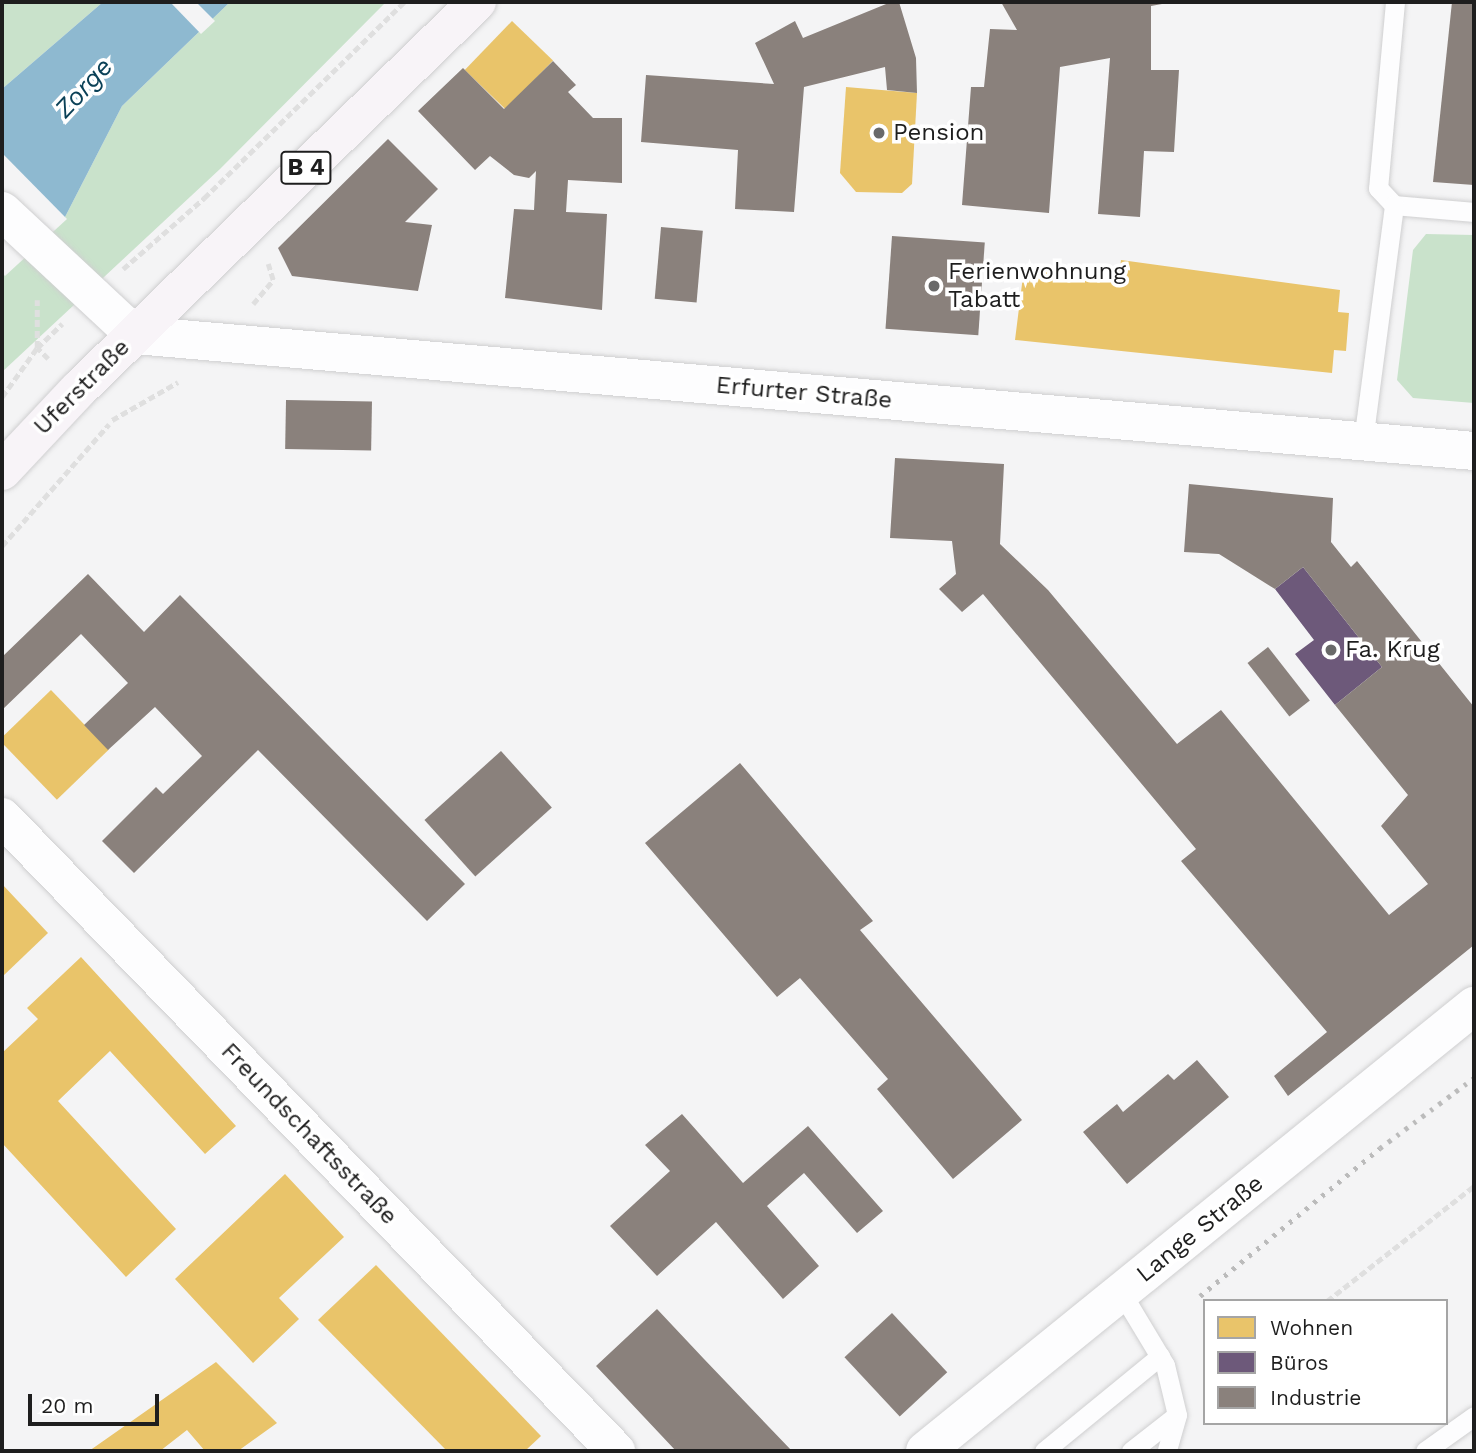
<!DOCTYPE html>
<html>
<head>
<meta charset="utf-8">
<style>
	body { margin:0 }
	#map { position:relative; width:1476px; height:1453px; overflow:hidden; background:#f4f4f5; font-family:"Work Sans",sans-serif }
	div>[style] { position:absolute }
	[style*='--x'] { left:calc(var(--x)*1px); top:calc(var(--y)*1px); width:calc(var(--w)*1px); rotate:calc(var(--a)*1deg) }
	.green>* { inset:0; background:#c9e2cb }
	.water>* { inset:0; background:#8eb9d0 }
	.pier>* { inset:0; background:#f4f4f5 }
	.homes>* { inset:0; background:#e9c46a; transform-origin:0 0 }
	.offices>* { inset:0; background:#6d597a }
	.industry>* { inset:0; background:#8a817c; transform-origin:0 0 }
	.path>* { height:4.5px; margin-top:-2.25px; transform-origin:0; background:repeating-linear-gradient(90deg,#dfdfdf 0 7px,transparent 0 10.5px) }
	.roads { filter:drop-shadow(0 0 2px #cfcfd0) drop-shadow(0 0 2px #cfcfd0) }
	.lane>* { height:19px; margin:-9.5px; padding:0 9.5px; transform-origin:9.5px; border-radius:9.5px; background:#fdfdfe }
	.street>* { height:38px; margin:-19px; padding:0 19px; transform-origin:19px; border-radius:19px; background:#fdfdfe }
	.primary>* { height:38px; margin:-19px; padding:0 19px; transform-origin:19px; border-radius:19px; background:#f8f4f8 }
	.rail>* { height:5px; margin-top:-2.5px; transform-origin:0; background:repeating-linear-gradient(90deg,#bbb 0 3.5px,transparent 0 10.5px) }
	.dots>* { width:19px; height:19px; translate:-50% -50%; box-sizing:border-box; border:4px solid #fff; border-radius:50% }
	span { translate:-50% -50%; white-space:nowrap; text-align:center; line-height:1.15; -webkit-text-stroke:7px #fff; paint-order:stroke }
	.shield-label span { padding:2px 5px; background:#fff; border:2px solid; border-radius:5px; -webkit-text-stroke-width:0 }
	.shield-label { font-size:23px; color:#1e1e1e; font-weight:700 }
	.poi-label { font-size:24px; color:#1e1e1e }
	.left { translate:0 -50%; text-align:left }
	.street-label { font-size:24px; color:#1e1e1e }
	.water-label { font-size:26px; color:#0b4157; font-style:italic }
	.frame { position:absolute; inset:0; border:4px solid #1e1e1e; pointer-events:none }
	.legend { position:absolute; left:1203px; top:1299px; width:245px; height:126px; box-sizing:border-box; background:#fff; border:2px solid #a5a5a5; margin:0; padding:9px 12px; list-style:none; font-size:21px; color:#1e1e1e }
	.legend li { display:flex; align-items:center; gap:14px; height:35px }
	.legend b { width:35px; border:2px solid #a5a5a5 }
	.scale { position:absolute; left:28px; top:1394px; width:131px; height:32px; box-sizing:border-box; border:4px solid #1e1e1e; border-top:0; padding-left:9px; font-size:21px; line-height:24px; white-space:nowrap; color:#1e1e1e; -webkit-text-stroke:5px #fff; paint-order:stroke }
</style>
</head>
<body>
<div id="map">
	<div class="green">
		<i style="clip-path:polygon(2px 2px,103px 2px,2px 89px)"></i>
		<i style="clip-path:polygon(230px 2px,386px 2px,220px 169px,2px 372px,2px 273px,65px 217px,122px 106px)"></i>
		<i style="clip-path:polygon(1426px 234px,1474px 235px,1474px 403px,1413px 398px,1397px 380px,1413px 250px)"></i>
	</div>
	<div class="water">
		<i style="clip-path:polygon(103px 2px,230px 2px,122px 106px,65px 217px,2px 273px,2px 89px)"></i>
	</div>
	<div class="pier">
		<i style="clip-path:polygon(170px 2px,196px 2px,215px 21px,201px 34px)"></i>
		<i style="clip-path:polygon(2px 153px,67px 219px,5px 276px,2px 273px)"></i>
	</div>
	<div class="homes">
		<i style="left:512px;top:21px;width:57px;height:68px;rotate:44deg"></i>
		<i style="clip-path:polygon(846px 87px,917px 93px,912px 184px,902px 193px,856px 192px,840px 173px)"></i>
		<i style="clip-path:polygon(1121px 260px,1340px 290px,1338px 312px,1349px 313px,1346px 351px,1334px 350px,1332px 373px,1015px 340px,1024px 268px,1119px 275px)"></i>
		<i style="left:51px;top:690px;width:83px;height:72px;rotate:46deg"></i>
		<i style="clip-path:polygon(2px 884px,48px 933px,2px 977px)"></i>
		<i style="clip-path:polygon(81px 957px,236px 1126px,205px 1154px,110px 1051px,58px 1101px,176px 1229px,126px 1277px,2px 1143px,2px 1053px,38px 1019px,27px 1008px)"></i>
		<i style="clip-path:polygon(285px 1174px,344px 1237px,279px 1298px,299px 1319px,253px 1363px,175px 1279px)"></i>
		<i style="clip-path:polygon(376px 1265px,541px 1436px,525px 1451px,447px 1451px,318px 1320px)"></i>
		<i style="clip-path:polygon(216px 1362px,277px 1423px,238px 1451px,205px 1451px,187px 1430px,160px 1451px,89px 1451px)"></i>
	</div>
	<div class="offices">
		<i style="clip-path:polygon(1303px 567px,1382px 667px,1335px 705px,1295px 654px,1314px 640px,1275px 589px)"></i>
	</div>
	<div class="industry">
		<i style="clip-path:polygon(891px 2px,899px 2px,916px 58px,917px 93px,887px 90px,885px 67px,804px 87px,794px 212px,735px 209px,738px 150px,641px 142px,646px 75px,774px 84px,755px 43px,795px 21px,803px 38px)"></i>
		<i style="clip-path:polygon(1001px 2px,1173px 2px,1151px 6px,1151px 70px,1179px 70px,1174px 152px,1144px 151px,1140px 217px,1098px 214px,1110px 58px,1060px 67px,1049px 213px,962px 205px,971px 87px,984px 87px,990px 29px,1017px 30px)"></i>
		<i style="clip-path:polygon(1452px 2px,1474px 2px,1474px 185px,1433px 182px)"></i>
		<i style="clip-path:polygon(553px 61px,576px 85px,568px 92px,593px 118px,622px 118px,622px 183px,568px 180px,566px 212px,607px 214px,602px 310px,505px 298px,514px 209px,534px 210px,536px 171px,529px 178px,514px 175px,490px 156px,475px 170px,418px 111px,463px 68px,504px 109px)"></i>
		<i style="clip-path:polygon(388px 139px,438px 189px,405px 222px,432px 225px,418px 291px,292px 276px,278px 248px)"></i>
		<i style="left:661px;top:227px;width:42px;height:72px;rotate:5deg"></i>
		<i style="left:892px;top:236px;width:93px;height:93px;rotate:4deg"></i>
		<i style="left:286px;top:400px;width:86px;height:49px;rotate:1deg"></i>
		<i style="clip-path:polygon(895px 458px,1004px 464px,1000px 544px,1048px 590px,1177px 744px,1221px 710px,1389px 915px,1428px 884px,1381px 826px,1408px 795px,1335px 705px,1382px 667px,1303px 567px,1275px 589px,1219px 554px,1184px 552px,1189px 484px,1333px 498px,1331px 542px,1351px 567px,1357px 561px,1474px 707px,1474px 945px,1288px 1096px,1274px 1076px,1327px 1032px,1181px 861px,1196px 849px,983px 594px,962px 612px,939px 589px,956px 574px,952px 541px,890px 538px)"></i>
		<i style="clip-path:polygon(88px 574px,144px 632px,180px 595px,465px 884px,427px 921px,258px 750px,134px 873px,102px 841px,156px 787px,163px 794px,202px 756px,155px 707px,108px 750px,84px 725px,128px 683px,81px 634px,2px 710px,2px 657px)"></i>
		<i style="left:1268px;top:647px;width:68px;height:26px;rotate:52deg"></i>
		<i style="left:501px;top:751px;width:76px;height:103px;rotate:48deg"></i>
		<i style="clip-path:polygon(740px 763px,873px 921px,860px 930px,1022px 1120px,953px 1179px,877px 1089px,888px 1079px,800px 978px,777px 997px,645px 843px)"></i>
		<i style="clip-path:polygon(1197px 1060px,1229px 1097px,1127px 1184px,1083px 1132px,1117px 1104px,1123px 1112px,1168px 1074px,1174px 1080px)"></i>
		<i style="clip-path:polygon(682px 1114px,743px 1183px,808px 1126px,883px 1211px,857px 1233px,804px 1173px,767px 1206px,819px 1266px,783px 1299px,716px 1222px,657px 1276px,610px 1226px,670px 1171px,645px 1145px)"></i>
		<i style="clip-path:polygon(657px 1309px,704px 1359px,792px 1451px,676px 1451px,596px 1366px)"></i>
		<i style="left:892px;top:1313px;width:81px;height:65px;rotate:47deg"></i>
	</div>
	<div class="path">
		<i style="--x:123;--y:269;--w:108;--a:-41.2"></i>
		<i style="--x:204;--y:198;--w:280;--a:-44.4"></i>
		<i style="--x:253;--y:304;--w:31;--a:-50"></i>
		<i style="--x:273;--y:280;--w:17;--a:-107"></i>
		<i style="--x:48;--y:359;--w:16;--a:-135"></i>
		<i style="--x:37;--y:348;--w:35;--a:-44"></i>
		<i style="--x:2;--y:397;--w:60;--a:-54.5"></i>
		<i style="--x:37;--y:348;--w:48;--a:-90"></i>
		<i style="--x:112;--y:420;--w:76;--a:-29.9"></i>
		<i style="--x:2;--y:546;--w:162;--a:-48.7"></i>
		<i style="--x:1327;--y:1301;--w:187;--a:-38"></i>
	</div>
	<div class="roads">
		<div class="lane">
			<i style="--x:1395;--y:2;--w:187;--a:95.2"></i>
			<i style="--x:1378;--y:188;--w:23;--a:47"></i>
			<i style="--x:1394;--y:205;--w:80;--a:5"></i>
			<i style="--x:1363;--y:441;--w:238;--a:-82.5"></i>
			<i style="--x:1121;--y:1292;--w:85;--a:58.9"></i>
			<i style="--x:1165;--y:1365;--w:51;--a:76.5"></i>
			<i style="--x:1177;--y:1415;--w:37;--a:106"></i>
			<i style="--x:1044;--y:1451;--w:150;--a:-39.3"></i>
			<i style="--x:1131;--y:1451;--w:58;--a:-38"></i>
			<i style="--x:1425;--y:1451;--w:60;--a:-35.5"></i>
		</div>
		<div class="street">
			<i style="--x:2;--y:211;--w:182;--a:43"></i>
			<i style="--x:135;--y:335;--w:1344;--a:4.95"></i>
			<i style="--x:2;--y:817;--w:883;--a:45.92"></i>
			<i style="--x:925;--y:1451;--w:707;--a:-39.03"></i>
		</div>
		<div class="primary">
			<i style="--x:2;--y:471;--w:112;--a:-46.8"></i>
			<i style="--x:79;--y:389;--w:555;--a:-44.2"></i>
		</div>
	</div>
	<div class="rail">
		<i style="--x:1200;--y:1296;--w:233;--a:-39.4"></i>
		<i style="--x:1380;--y:1148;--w:117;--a:-36.7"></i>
	</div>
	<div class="dots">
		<i style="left:879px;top:133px;background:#696969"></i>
		<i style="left:934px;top:286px;background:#696969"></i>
		<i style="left:1331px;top:650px;background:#696969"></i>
	</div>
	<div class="shield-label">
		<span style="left:306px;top:168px">B 4</span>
	</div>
	<div class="poi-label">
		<span class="left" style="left:893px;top:133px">Pension</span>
		<span class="left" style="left:948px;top:286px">Ferienwohnung<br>Tabatt</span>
		<span class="left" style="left:1345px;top:650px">Fa. Krug</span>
	</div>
	<div class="street-label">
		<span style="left:82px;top:387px;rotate:-45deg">Uferstraße</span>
		<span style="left:804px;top:393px;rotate:5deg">Erfurter Straße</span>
		<span style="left:309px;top:1134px;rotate:46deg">Freundschaftsstraße</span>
		<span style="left:1200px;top:1229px;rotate:-39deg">Lange Straße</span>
	</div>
	<div class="water-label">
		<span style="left:84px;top:88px;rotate:-47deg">Zorge</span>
	</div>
	<div class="frame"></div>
	<ul class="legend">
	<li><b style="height:19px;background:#e9c46a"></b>Wohnen</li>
	<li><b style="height:19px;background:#6d597a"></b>Büros</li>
	<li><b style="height:19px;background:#8a817c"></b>Industrie</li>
	</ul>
	<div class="scale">20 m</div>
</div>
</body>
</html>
